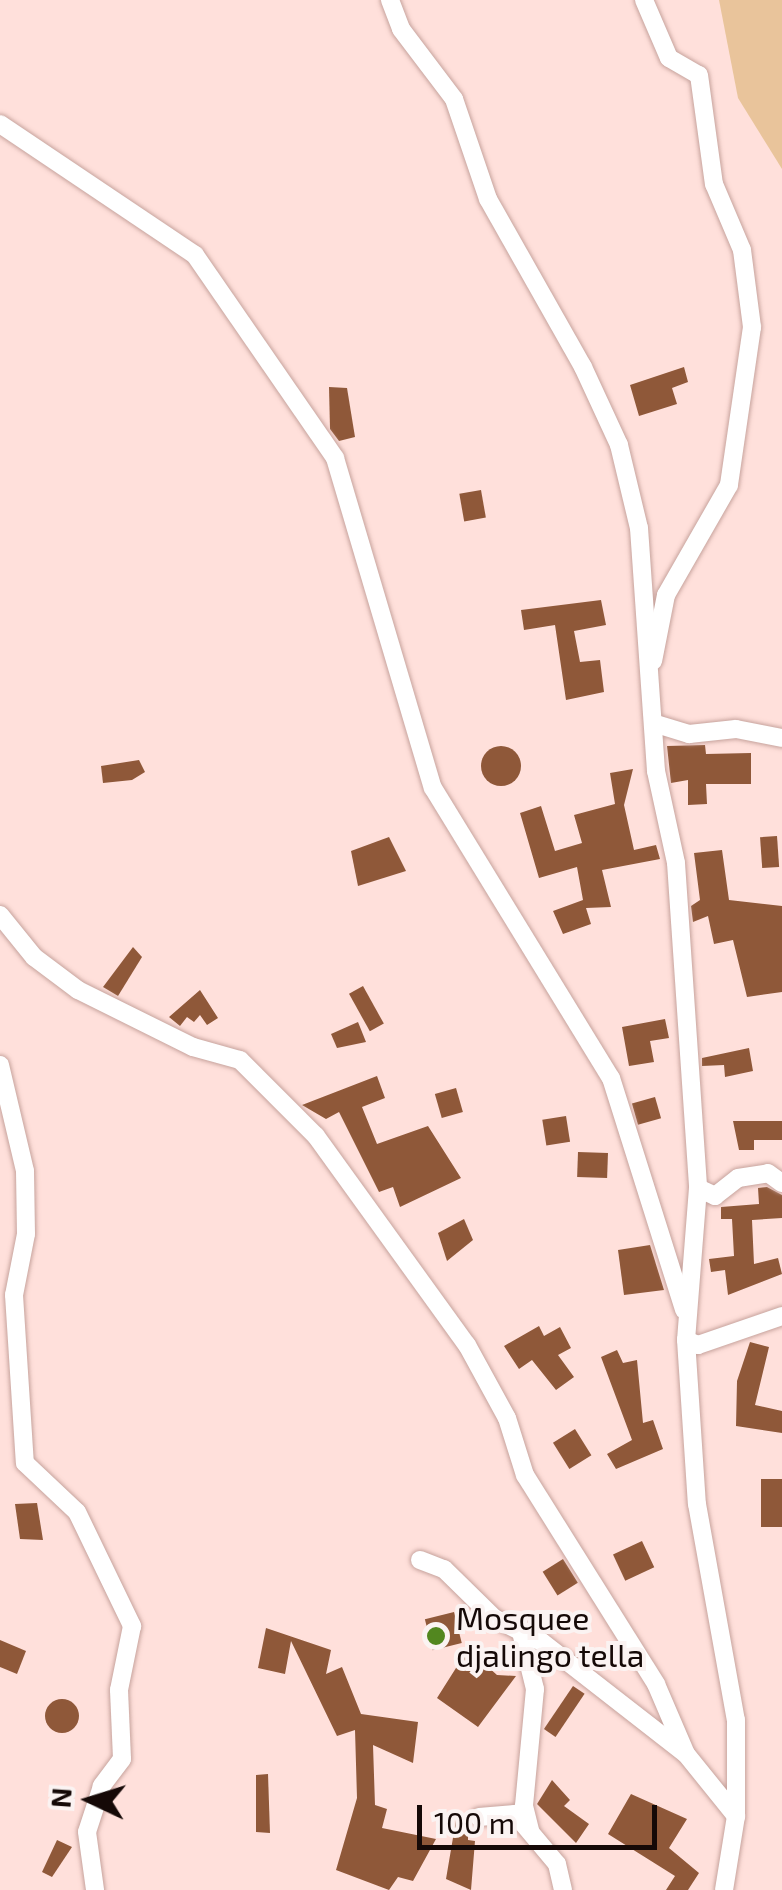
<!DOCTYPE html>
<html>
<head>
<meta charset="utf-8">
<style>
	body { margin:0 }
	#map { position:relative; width:782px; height:1890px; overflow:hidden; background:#ffe0db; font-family:"Exo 2",sans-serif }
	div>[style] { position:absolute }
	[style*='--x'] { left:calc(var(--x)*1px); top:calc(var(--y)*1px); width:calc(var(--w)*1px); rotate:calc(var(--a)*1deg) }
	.green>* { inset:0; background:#e9c49b }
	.building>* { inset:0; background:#8f5839; transform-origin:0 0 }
	.round { border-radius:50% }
	.roads { filter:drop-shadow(0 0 2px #c7a39d) drop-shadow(0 0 2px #c7a39d) }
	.minor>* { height:18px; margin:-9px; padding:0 9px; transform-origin:9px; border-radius:9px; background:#fff }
	.dots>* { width:28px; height:28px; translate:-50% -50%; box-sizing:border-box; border:5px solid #fbf3f2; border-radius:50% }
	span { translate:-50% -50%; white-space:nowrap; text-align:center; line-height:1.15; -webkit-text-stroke:8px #fbf3f2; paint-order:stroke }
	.poi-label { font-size:32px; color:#150907 }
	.left { translate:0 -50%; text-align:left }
	.north { position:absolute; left:40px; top:1750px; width:100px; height:100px; -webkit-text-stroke:8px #fbf3f2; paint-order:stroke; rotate:274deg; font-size:28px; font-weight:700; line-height:40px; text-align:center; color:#150907 }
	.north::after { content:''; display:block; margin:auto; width:35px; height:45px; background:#150907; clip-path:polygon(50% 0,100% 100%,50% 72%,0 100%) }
	.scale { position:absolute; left:417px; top:1805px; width:240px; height:45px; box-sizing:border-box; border:5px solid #150907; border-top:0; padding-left:12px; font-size:30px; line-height:35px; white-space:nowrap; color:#150907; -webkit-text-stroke:8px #fbf3f2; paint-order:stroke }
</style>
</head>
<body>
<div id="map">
	<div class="green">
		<i style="clip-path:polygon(719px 0,782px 0,782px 169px,738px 98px)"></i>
	</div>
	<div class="building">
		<i style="clip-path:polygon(684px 367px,688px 382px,672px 388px,677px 404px,639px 416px,630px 385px)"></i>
		<i style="clip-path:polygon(329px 387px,347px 388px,355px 437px,339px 441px,330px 429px)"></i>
		<i style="left:481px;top:490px;width:28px;height:22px;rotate:80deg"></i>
		<i style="clip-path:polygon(601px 600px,606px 625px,574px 631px,580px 662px,600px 660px,604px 692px,566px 700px,555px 625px,524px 630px,521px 610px)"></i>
		<i style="clip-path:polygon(705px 745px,706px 754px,751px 753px,751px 784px,706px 784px,707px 804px,688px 805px,688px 780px,671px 783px,667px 746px)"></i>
		<i class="round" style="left:481px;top:746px;width:40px;height:40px"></i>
		<i style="clip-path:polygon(139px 760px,145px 772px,132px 780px,103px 783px,101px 766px)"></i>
		<i style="clip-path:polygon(633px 769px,624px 805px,634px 850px,656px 845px,660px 859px,602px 870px,611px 907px,586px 908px,591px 924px,563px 934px,553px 911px,583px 900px,577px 867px,539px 878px,520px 813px,541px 806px,555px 851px,582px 843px,574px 815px,615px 804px,610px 773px)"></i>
		<i style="left:777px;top:836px;width:31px;height:17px;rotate:86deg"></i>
		<i style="clip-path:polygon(389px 837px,406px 871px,358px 886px,351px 851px)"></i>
		<i style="clip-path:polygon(722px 850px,729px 900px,782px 906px,782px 992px,747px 997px,733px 940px,714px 944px,708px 916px,693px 922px,691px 906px,700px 900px,694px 853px)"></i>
		<i style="clip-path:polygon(133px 947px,142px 957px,118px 996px,103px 987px)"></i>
		<i style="left:363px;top:986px;width:43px;height:16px;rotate:61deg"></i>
		<i style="clip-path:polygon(200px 990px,218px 1018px,207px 1025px,200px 1015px,194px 1022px,187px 1017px,180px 1026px,169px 1017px)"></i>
		<i style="clip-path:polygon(665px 1019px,669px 1038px,650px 1041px,654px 1062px,629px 1066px,622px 1027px)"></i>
		<i style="clip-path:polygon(358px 1022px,366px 1042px,337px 1048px,331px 1034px)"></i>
		<i style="clip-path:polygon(749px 1048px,753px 1071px,725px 1077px,724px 1065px,702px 1066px,702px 1058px)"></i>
		<i style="clip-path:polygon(377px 1076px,385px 1098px,362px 1107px,377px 1144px,428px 1126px,461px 1178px,400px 1207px,393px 1187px,379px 1192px,339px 1112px,326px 1119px,302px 1105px)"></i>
		<i style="left:456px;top:1088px;width:25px;height:22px;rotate:74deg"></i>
		<i style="left:655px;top:1097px;width:22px;height:24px;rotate:74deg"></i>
		<i style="left:566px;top:1116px;width:26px;height:24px;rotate:81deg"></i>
		<i style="clip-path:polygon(733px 1121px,782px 1121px,782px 1140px,754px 1140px,754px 1150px,739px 1150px)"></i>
		<i style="left:578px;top:1152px;width:30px;height:25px;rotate:2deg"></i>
		<i style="clip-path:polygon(767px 1187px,782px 1195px,782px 1218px,752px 1220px,754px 1264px,778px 1258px,782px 1274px,728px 1295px,725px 1270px,711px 1272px,709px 1259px,734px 1256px,732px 1219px,721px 1219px,721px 1207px,759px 1204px,758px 1188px)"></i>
		<i style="clip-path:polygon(464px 1219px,473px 1240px,447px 1261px,438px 1233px)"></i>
		<i style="clip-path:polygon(650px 1245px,664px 1290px,624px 1295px,618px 1250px)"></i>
		<i style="clip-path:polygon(539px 1326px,544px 1336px,560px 1327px,571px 1348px,558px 1355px,574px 1377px,556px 1390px,532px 1360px,519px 1369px,504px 1346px)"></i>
		<i style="clip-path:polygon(750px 1342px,769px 1347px,755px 1405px,782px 1411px,782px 1433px,736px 1426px,737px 1381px)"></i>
		<i style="clip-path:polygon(617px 1350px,623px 1363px,637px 1360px,643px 1423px,653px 1420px,663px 1449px,616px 1469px,607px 1454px,632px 1440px,601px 1357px)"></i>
		<i style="left:575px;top:1429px;width:31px;height:26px;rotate:58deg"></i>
		<i style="left:782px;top:1479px;width:48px;height:21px;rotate:90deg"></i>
		<i style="clip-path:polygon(37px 1503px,43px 1540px,20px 1539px,15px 1504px)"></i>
		<i style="left:642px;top:1541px;width:29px;height:32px;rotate:65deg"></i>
		<i style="left:563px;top:1559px;width:28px;height:24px;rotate:58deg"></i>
		<i style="left:454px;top:1612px;width:32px;height:30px;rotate:76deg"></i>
		<i style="clip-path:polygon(266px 1628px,331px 1650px,326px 1674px,342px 1667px,361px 1714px,418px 1722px,413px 1763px,373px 1745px,375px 1805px,387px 1809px,382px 1828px,436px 1839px,413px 1881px,398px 1877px,389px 1890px,336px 1870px,357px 1798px,355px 1730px,337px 1736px,291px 1641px,285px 1674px,258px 1668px)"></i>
		<i style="clip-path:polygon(0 1640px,26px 1651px,17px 1674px,0 1667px)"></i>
		<i style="clip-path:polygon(468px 1649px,497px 1675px,516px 1676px,478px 1727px,437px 1698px)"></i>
		<i style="left:573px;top:1686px;width:14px;height:52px;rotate:34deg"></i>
		<i class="round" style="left:45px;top:1699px;width:34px;height:34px"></i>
		<i style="clip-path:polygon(268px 1774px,270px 1833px,256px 1832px,256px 1775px)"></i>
		<i style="clip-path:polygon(552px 1780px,570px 1800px,564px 1806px,589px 1824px,576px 1843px,537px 1804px)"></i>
		<i style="clip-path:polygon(631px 1794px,687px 1819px,669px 1848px,699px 1873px,688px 1890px,666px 1890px,675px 1876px,608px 1834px)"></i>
		<i style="clip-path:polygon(456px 1820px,468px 1822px,468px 1840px,475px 1841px,471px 1890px,446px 1879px)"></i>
		<i style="clip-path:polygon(57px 1840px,72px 1847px,52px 1877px,42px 1872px)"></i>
	</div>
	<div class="roads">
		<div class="minor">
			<i style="--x:390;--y:0;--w:31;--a:69"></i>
			<i style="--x:401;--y:29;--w:88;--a:52.9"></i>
			<i style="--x:454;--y:99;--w:106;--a:71.2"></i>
			<i style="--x:488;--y:199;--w:193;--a:60.5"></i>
			<i style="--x:583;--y:367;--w:86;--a:65.2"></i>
			<i style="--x:619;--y:445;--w:85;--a:76.5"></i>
			<i style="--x:639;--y:528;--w:244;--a:86"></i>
			<i style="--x:656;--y:771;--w:94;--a:77.7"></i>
			<i style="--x:676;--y:863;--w:326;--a:86.1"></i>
			<i style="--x:698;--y:1188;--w:152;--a:94.5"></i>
			<i style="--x:686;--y:1340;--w:164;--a:86.2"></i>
			<i style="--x:697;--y:1504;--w:219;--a:79.8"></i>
			<i style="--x:736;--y:1720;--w:96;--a:90"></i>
			<i style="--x:736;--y:1816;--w:75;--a:99.2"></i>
			<i style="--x:644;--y:0;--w:63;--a:66.7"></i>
			<i style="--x:669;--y:58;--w:34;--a:30"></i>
			<i style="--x:699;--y:75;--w:110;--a:82.2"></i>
			<i style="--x:714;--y:184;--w:72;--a:67"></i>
			<i style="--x:742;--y:250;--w:78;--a:82.6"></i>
			<i style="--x:752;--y:327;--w:160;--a:98.3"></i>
			<i style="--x:729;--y:485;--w:127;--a:119.8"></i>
			<i style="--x:666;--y:595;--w:67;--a:101.1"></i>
			<i style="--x:0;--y:124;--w:235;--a:33.9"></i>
			<i style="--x:195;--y:255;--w:247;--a:55.4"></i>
			<i style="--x:335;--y:458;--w:344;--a:73.5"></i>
			<i style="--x:433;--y:788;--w:340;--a:58.5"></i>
			<i style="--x:611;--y:1078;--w:243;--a:72.5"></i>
			<i style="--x:653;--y:723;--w:38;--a:17"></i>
			<i style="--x:689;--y:734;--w:47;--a:-6.1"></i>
			<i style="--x:736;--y:729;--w:47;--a:11.1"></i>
			<i style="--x:0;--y:915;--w:54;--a:51"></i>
			<i style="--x:34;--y:957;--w:55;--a:36.9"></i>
			<i style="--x:78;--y:990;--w:128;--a:26.4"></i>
			<i style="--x:193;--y:1047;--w:49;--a:15.5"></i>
			<i style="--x:240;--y:1060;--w:107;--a:45"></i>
			<i style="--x:316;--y:1136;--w:258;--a:54.2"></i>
			<i style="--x:467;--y:1345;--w:83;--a:61.3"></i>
			<i style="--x:507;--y:1418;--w:60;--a:72.5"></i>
			<i style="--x:525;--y:1475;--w:247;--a:57.9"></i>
			<i style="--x:656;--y:1684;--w:76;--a:66.8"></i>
			<i style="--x:686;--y:1754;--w:80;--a:51.1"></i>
			<i style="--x:0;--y:1065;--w:109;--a:76.7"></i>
			<i style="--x:25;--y:1171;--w:63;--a:89.1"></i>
			<i style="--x:26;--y:1234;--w:62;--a:101.1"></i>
			<i style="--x:14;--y:1295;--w:168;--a:86.3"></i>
			<i style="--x:25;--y:1463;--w:71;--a:43.3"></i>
			<i style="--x:77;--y:1512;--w:127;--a:64.2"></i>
			<i style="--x:132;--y:1626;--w:65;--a:101.5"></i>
			<i style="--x:119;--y:1690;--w:69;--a:87.5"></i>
			<i style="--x:122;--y:1759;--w:34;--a:127"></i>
			<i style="--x:102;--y:1786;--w:48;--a:108.1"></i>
			<i style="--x:87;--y:1832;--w:59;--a:82.1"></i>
			<i style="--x:698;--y:1188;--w:19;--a:25"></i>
			<i style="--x:715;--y:1196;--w:29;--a:-38"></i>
			<i style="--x:738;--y:1178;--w:30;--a:-9"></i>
			<i style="--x:768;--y:1173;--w:17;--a:36"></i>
			<i style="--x:686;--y:1340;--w:13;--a:23"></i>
			<i style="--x:698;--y:1345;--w:89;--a:-19"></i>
			<i style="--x:420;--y:1560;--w:26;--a:21"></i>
			<i style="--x:444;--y:1569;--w:70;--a:44.4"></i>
			<i style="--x:494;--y:1618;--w:54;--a:26.6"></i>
			<i style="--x:542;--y:1642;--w:182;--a:37.9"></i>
			<i style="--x:520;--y:1628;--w:63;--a:76.2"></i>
			<i style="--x:535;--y:1689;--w:118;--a:95.4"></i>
			<i style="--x:524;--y:1806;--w:25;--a:76"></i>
			<i style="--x:479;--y:1817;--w:36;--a:-5"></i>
			<i style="--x:515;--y:1814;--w:65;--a:50"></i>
			<i style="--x:557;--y:1864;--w:27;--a:77"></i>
		</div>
	</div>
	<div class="dots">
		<i style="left:436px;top:1636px;background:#52871f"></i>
	</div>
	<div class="poi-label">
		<span class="left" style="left:456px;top:1636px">Mosquee<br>djalingo tella</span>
	</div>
	<div class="north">N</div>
	<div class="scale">100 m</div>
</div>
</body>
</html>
